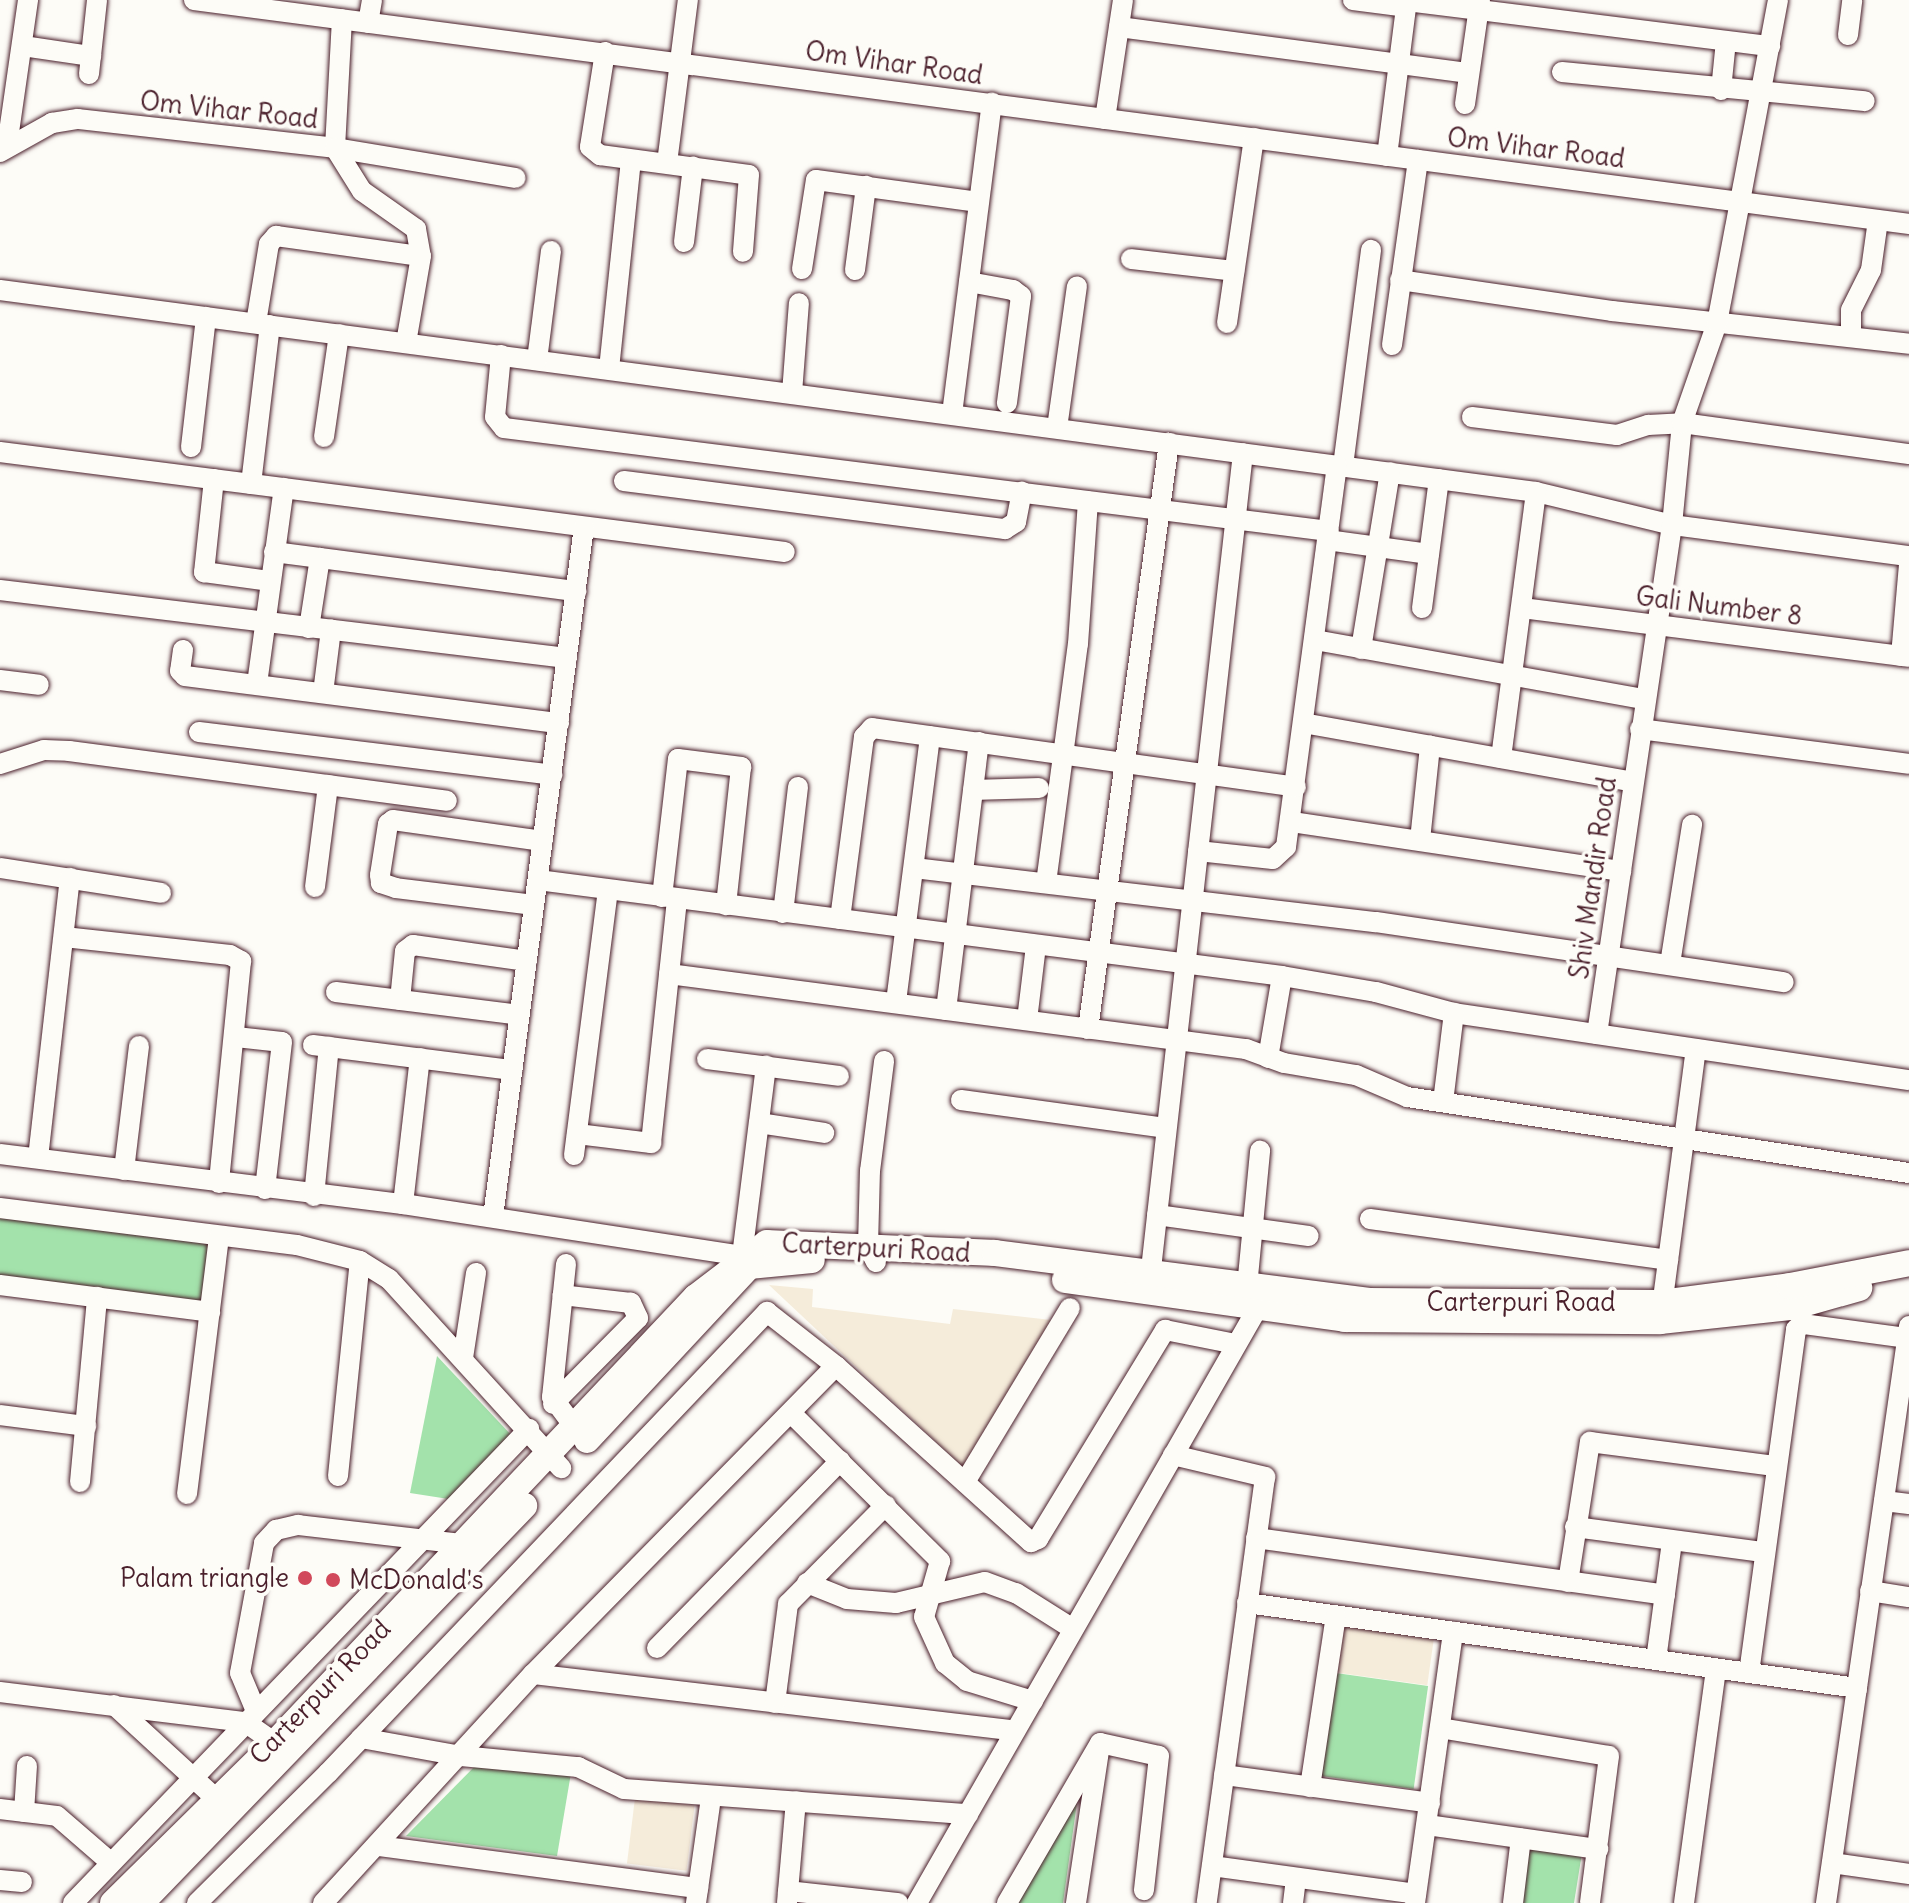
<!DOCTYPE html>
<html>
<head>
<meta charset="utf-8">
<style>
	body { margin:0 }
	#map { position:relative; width:1909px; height:1903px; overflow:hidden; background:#fdfcf7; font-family:Delius,sans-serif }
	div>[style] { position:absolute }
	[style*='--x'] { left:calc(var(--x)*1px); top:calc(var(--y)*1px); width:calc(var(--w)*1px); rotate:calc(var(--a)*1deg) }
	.built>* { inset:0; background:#f5ecda; transform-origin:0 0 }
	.green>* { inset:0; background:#a3e2ab; transform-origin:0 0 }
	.roads { filter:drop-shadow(0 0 2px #4a1f2b) drop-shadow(0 0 2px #4a1f2b) }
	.minor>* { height:20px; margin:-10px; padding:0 10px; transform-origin:10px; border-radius:10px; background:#fdfcf7 }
	.major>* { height:26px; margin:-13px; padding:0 13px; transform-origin:13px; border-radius:13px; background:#fdfcf7 }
	.dots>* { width:22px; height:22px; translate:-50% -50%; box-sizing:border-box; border:4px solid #fdfcf7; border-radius:50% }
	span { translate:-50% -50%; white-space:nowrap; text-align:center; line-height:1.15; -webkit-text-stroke:7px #fdfcf7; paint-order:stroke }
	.street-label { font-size:26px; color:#4a1f2b }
	.poi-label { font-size:26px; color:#4a1f2b }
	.right { translate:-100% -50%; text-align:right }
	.left { translate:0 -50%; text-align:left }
</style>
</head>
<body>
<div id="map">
	<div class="built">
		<i style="clip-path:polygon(769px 1285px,813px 1289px,812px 1307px,950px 1324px,953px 1309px,1051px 1320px,963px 1467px)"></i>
		<i style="left:1343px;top:1624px;width:92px;height:49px;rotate:8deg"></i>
		<i style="left:635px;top:1798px;width:60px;height:66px;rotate:7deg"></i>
	</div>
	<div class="green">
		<i style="left:0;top:1217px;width:210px;height:62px;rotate:7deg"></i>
		<i style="clip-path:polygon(437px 1356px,515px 1439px,455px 1500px,410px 1493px)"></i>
		<i style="left:1336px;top:1673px;width:93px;height:104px;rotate:8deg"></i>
		<i style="clip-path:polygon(479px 1762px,571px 1773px,557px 1856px,406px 1836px)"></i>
		<i style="clip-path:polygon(1078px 1795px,1063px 1903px,1018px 1903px)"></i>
		<i style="clip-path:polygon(1529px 1846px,1582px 1853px,1574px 1903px,1521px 1903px)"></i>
	</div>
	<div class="roads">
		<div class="minor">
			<i style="--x:194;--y:0;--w:1730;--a:7.44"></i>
			<i style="--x:1353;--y:0;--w:53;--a:7.5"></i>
			<i style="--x:1407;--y:1;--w:366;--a:7.1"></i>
			<i style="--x:368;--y:23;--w:23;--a:-80"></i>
			<i style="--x:1119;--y:27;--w:353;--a:7.5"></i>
			<i style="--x:1848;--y:35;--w:35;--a:-83"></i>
			<i style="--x:23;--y:46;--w:69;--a:8.4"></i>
			<i style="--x:605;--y:52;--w:96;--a:99"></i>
			<i style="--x:590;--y:147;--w:13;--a:39"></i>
			<i style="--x:600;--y:155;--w:150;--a:7.6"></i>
			<i style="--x:749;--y:175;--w:77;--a:94.5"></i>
			<i style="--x:1562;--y:72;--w:304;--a:5.5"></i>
			<i style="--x:89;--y:74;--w:74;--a:-83.8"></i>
			<i style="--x:1721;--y:90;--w:49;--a:-84.2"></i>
			<i style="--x:1465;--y:104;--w:105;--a:-81.8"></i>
			<i style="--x:1105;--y:119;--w:120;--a:-81.4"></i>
			<i style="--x:7;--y:146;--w:148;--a:-81.8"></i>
			<i style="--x:335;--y:148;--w:51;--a:57.9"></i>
			<i style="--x:362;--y:191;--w:66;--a:35.1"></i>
			<i style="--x:416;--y:229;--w:27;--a:80"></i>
			<i style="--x:421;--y:256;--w:88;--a:99.8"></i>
			<i style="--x:335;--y:148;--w:129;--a:-86.9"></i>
			<i style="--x:0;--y:152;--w:60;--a:-29.1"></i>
			<i style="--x:52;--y:123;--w:26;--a:-9"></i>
			<i style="--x:78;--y:119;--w:259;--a:6.4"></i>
			<i style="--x:335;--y:148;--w:183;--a:9.4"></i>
			<i style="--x:1387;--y:156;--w:157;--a:-82.7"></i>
			<i style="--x:667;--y:163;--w:164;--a:-82.7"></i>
			<i style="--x:684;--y:242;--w:76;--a:-83.2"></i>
			<i style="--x:1131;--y:259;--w:104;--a:6.6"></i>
			<i style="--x:802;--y:269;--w:90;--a:-81.1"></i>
			<i style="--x:816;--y:180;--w:164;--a:7.7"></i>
			<i style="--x:855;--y:270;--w:85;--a:-82.5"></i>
			<i style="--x:1400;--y:280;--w:214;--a:8.3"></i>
			<i style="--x:1612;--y:311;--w:299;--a:6.3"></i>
			<i style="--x:969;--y:282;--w:45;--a:10.3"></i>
			<i style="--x:1013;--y:290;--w:10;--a:37"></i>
			<i style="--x:1021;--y:296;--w:108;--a:97.5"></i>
			<i style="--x:0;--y:290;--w:1549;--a:7.49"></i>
			<i style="--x:1536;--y:492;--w:140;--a:13.6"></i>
			<i style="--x:1672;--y:525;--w:239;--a:7.5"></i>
			<i style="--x:256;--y:323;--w:80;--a:-80.7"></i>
			<i style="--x:269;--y:244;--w:11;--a:-49"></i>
			<i style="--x:276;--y:236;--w:146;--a:7.9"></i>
			<i style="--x:1227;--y:323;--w:187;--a:-81.7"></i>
			<i style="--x:1851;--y:337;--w:27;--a:-90"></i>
			<i style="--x:1851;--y:310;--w:45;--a:-63.4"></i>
			<i style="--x:1871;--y:270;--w:50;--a:-82"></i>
			<i style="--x:1392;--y:345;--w:187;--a:-82"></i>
			<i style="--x:501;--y:355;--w:62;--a:95.5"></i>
			<i style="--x:495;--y:417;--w:14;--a:51"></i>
			<i style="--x:504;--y:428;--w:831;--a:7.12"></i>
			<i style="--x:537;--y:360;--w:110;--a:-82.7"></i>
			<i style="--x:609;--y:369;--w:210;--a:-84"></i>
			<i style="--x:792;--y:393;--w:90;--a:-85.6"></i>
			<i style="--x:952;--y:414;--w:314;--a:-82.7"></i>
			<i style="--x:1472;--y:417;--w:146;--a:7.1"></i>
			<i style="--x:1617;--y:435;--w:33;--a:-18"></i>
			<i style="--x:1648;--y:425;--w:34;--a:-3"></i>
			<i style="--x:1682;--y:423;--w:229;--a:7.8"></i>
			<i style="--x:1057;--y:428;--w:143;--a:-82"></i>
			<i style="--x:324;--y:437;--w:104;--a:-81.7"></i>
			<i style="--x:191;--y:447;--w:131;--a:-83.4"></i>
			<i style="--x:0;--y:452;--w:791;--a:7.26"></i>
			<i style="--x:1343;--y:466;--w:218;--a:-82.6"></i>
			<i style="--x:214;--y:479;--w:94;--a:96.1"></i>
			<i style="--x:204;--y:572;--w:67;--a:7.8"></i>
			<i style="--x:624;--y:481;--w:384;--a:7.2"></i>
			<i style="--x:1005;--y:529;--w:13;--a:-32"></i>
			<i style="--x:1016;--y:522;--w:31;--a:-79"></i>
			<i style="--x:251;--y:484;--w:160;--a:-83.2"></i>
			<i style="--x:1327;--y:540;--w:103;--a:7.8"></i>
			<i style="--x:274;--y:552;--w:305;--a:7.4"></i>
			<i style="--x:0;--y:590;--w:571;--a:6.84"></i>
			<i style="--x:1422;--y:608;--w:130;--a:-82.5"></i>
			<i style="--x:1522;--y:608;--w:390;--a:7.2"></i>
			<i style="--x:309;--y:628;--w:71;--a:-81.1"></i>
			<i style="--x:1315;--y:640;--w:334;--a:10.2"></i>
			<i style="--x:1361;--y:649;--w:179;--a:-80.7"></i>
			<i style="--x:183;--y:650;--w:21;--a:98"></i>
			<i style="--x:180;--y:671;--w:7;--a:45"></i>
			<i style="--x:185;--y:676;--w:377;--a:7.2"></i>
			<i style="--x:1901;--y:656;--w:91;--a:-85"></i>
			<i style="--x:0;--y:680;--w:39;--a:7"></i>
			<i style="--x:257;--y:684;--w:198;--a:-82.2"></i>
			<i style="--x:323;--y:693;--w:64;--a:-82.8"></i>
			<i style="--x:1303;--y:723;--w:335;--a:10.1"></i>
			<i style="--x:1640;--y:729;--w:271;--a:7.4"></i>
			<i style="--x:199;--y:732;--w:356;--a:6.9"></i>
			<i style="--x:1501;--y:758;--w:268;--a:-82.5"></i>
			<i style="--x:0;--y:764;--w:46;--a:-17.7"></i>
			<i style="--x:44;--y:750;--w:25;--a:2"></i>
			<i style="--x:69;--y:751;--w:381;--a:7.5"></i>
			<i style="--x:973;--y:790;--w:66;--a:-1.7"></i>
			<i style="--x:1292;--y:822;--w:333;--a:8.5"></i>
			<i style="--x:1420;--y:840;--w:95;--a:-83.9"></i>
			<i style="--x:1198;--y:851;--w:75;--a:6.1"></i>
			<i style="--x:1273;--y:859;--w:18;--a:-43"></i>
			<i style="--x:1286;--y:847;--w:385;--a:-82.4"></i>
			<i style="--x:0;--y:868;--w:163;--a:8.8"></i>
			<i style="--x:914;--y:868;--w:465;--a:6.7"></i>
			<i style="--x:1376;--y:922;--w:412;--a:8.4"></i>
			<i style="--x:538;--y:880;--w:750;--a:7.35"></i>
			<i style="--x:1282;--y:976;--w:95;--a:9.7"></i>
			<i style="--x:1376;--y:992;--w:81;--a:15.1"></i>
			<i style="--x:1454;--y:1013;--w:460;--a:8.4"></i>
			<i style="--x:1046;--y:883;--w:241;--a:-82.4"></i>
			<i style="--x:1078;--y:644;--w:143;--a:-86"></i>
			<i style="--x:315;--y:887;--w:103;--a:-82.7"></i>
			<i style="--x:662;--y:897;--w:139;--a:-83.4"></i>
			<i style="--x:678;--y:759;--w:64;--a:7.2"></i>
			<i style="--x:741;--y:767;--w:139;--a:96.2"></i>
			<i style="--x:534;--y:905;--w:139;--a:-173"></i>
			<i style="--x:396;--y:888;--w:16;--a:-162"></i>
			<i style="--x:381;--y:883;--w:8;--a:-97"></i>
			<i style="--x:380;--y:875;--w:52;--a:-81.1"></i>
			<i style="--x:388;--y:824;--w:6;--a:-39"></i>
			<i style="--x:393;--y:820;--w:151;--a:8"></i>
			<i style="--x:783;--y:913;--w:127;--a:-83.2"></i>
			<i style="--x:840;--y:919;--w:184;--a:-82.5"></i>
			<i style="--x:864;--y:737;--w:12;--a:-48"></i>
			<i style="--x:872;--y:728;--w:428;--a:7.9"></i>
			<i style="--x:64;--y:937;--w:167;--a:6.2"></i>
			<i style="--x:230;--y:955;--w:13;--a:29"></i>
			<i style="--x:241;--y:961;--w:223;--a:95.7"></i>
			<i style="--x:1670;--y:964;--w:141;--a:-81"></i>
			<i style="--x:669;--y:974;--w:582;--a:7.41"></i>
			<i style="--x:1246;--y:1049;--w:40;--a:20.2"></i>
			<i style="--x:1284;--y:1063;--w:73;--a:9.5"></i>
			<i style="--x:1356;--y:1075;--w:56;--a:23.3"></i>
			<i style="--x:1407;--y:1097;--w:508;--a:8.61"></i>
			<i style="--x:336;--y:992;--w:185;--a:7.1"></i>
			<i style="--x:400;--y:1000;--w:49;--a:-84.2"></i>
			<i style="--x:405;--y:951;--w:10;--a:-37"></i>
			<i style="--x:413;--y:945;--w:115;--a:8"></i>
			<i style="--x:896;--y:1002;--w:268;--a:-82.7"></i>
			<i style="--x:946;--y:1010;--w:270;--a:-83"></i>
			<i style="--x:1027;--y:1020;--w:75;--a:-83.1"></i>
			<i style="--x:1088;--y:1029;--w:592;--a:-82.13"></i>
			<i style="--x:1597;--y:1034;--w:514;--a:-81.62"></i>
			<i style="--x:1672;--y:525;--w:102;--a:-84.4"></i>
			<i style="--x:1682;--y:423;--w:106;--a:-70.7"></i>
			<i style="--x:1717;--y:323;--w:329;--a:-79.3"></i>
			<i style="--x:236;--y:1037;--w:46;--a:6.2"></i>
			<i style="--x:282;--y:1042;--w:148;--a:96.6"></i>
			<i style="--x:313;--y:1045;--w:201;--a:7.2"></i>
			<i style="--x:1268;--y:1058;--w:83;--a:-80.3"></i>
			<i style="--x:707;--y:1059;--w:133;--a:7.3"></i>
			<i style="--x:961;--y:1100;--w:206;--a:7.8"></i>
			<i style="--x:1443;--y:1102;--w:90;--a:-83"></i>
			<i style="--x:759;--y:1123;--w:66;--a:8.7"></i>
			<i style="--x:577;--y:1134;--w:75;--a:6.9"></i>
			<i style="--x:651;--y:1143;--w:244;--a:-83.9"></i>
			<i style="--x:0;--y:1154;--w:406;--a:7.1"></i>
			<i style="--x:403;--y:1204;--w:343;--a:8.7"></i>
			<i style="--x:742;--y:1256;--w:12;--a:55"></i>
			<i style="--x:574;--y:1155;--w:267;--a:-82.7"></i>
			<i style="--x:38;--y:1158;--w:282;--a:-83.5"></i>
			<i style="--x:124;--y:1170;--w:125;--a:-83.1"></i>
			<i style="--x:314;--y:1196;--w:150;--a:-84.3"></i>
			<i style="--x:403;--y:1204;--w:147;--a:-83.4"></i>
			<i style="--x:0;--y:1208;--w:299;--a:7.1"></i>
			<i style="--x:297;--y:1245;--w:65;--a:14.3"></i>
			<i style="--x:360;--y:1261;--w:34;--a:32"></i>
			<i style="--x:389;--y:1279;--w:256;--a:47.7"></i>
			<i style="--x:1157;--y:1215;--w:153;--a:7.9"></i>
			<i style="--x:493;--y:1217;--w:696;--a:-82.49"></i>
			<i style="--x:1370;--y:1219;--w:301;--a:7.8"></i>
			<i style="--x:742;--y:1256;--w:192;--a:-82.8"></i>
			<i style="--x:876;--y:1262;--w:18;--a:-117"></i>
			<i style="--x:868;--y:1246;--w:75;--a:-88.5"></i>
			<i style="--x:870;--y:1171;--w:111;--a:-82.7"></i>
			<i style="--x:566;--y:1264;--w:134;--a:96"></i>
			<i style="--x:552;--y:1397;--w:50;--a:53.1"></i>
			<i style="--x:0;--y:1285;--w:212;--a:7.3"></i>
			<i style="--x:1149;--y:1287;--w:839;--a:-83.57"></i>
			<i style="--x:1247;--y:1287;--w:137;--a:-84.5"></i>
			<i style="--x:1661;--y:1314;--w:267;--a:-82.5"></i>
			<i style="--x:463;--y:1358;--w:86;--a:-81.3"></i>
			<i style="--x:553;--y:1404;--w:121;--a:-45.3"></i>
			<i style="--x:638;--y:1318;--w:17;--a:-115"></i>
			<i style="--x:631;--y:1303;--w:69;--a:-173.4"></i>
			<i style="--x:792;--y:1414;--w:209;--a:44.8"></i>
			<i style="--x:940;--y:1561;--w:58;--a:105.9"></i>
			<i style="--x:924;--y:1617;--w:51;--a:65.5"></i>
			<i style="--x:945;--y:1663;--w:28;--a:39"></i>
			<i style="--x:967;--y:1681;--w:69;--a:16.9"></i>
			<i style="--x:0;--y:1415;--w:87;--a:7.3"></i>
			<i style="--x:1173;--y:1455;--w:95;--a:13.4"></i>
			<i style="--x:1265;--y:1477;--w:430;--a:97.8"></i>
			<i style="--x:338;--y:1476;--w:216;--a:-84.2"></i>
			<i style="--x:80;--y:1482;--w:186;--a:-84.7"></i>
			<i style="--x:965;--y:1482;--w:203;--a:-58.9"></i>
			<i style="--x:187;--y:1494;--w:259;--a:-82.9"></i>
			<i style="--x:1884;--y:1501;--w:25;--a:7"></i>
			<i style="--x:1575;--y:1527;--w:190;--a:7.6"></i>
			<i style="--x:1256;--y:1538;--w:413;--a:7.9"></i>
			<i style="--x:1568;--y:1582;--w:142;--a:-81.1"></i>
			<i style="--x:1590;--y:1442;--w:186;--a:7.4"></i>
			<i style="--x:807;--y:1583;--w:43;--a:21.8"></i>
			<i style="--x:847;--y:1599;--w:49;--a:4.7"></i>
			<i style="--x:896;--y:1603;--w:91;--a:-13.3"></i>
			<i style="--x:985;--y:1582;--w:33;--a:20"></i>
			<i style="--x:1016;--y:1593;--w:67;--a:32.3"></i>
			<i style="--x:1870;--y:1591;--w:39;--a:9"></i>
			<i style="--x:1247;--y:1603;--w:616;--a:7.93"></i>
			<i style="--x:657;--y:1648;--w:262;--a:-45.6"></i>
			<i style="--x:1656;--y:1660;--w:120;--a:-82.3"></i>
			<i style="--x:1749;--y:1673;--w:347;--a:-82.2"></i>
			<i style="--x:1796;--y:1329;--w:9;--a:-36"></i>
			<i style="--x:1803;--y:1324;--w:105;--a:7.7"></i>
			<i style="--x:533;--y:1674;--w:485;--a:6.7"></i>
			<i style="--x:0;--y:1692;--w:247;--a:7"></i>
			<i style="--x:245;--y:1722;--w:37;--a:35"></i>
			<i style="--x:775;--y:1703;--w:100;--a:-82.5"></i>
			<i style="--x:788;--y:1604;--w:139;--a:-45.3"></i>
			<i style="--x:114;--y:1705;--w:137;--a:42.6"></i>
			<i style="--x:256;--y:1711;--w:41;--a:-112.8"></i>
			<i style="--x:240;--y:1673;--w:132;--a:-79.5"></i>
			<i style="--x:264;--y:1543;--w:18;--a:-47"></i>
			<i style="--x:276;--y:1530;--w:23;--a:-13"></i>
			<i style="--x:298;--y:1525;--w:165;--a:6.6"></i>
			<i style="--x:1440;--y:1728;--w:171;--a:9.4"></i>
			<i style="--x:1609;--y:1756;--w:148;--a:97.4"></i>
			<i style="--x:361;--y:1738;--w:102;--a:10.2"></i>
			<i style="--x:461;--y:1756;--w:118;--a:5.4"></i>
			<i style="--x:578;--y:1767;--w:51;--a:25.6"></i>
			<i style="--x:624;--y:1789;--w:345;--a:4.2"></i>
			<i style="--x:1224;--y:1775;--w:208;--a:7.7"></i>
			<i style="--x:1310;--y:1787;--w:173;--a:-81.4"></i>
			<i style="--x:0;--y:1809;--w:57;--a:7"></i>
			<i style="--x:57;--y:1816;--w:69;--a:40.9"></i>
			<i style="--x:24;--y:1812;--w:46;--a:-86.3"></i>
			<i style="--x:1427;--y:1825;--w:173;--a:8"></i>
			<i style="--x:378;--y:1846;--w:323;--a:7.5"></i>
			<i style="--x:1832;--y:1863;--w:78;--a:8.1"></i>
			<i style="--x:1212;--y:1866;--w:206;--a:7.8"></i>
			<i style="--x:0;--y:1880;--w:22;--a:5"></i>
			<i style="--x:788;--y:1891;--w:111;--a:6.2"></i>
			<i style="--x:73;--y:1903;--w:658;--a:-46.11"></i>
			<i style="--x:197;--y:1903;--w:185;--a:-44.8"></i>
			<i style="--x:328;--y:1773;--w:637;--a:-46.4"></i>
			<i style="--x:767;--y:1312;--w:88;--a:38"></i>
			<i style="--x:836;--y:1366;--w:263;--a:42.1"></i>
			<i style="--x:1031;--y:1542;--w:8;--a:-23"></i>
			<i style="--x:1038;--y:1539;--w:245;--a:-58.7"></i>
			<i style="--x:1165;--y:1330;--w:72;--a:11.2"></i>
			<i style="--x:323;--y:1903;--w:311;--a:-47.5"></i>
			<i style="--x:533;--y:1674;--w:432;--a:-45.5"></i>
			<i style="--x:696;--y:1903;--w:106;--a:-81.9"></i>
			<i style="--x:787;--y:1903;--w:102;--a:-85"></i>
			<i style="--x:917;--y:1903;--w:684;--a:-60.21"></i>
			<i style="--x:1007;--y:1903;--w:185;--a:-59.8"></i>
			<i style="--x:1100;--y:1743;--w:60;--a:12.4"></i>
			<i style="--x:1159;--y:1756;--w:135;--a:96.4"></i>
			<i style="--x:1076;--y:1903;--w:154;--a:-81.4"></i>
			<i style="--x:1293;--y:1903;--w:25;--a:-83"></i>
			<i style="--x:1415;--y:1903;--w:274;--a:-82"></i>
			<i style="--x:1513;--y:1903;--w:65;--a:-83"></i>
			<i style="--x:1684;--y:1903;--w:236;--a:-82.2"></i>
			<i style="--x:1826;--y:1903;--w:583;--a:-81.81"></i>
		</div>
		<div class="major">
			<i style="--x:1065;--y:1280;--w:283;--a:7.9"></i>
			<i style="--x:1345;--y:1319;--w:315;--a:0.4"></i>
			<i style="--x:1660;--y:1321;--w:133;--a:-6.1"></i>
			<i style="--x:1792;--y:1307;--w:70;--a:-15.8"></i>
			<i style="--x:587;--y:1440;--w:238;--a:-47"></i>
			<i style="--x:749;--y:1266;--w:63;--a:-5.4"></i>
			<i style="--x:113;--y:1903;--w:228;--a:-44.6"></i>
			<i style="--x:275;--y:1743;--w:613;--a:-46.65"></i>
			<i style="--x:696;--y:1297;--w:89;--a:-37.3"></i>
			<i style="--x:767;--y:1243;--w:228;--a:2.5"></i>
			<i style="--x:995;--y:1253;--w:376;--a:7.3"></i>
			<i style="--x:1368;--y:1301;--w:293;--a:0.4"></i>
			<i style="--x:1661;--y:1303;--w:130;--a:-7.5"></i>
			<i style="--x:1790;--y:1286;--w:121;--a:-10.9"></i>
			<i style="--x:141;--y:1903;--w:552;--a:-46.03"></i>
		</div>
	</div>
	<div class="dots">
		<i style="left:305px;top:1578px;background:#d1495b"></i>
		<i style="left:333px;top:1580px;background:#d1495b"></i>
	</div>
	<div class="street-label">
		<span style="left:894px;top:63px;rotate:8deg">Om Vihar Road</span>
		<span style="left:229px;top:110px;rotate:6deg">Om Vihar Road</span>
		<span style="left:1536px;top:148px;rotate:7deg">Om Vihar Road</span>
		<span style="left:1719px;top:606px;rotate:7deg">Gali Number 8</span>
		<span style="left:1593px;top:878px;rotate:-82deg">Shiv Mandir Road</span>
		<span style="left:876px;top:1248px;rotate:3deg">Carterpuri Road</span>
		<span style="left:1521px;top:1302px">Carterpuri Road</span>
		<span style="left:320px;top:1692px;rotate:-46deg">Carterpuri Road</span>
	</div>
	<div class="poi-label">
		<span class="right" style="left:289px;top:1578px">Palam triangle</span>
		<span class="left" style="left:349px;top:1580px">McDonald's</span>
	</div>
</div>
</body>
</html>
